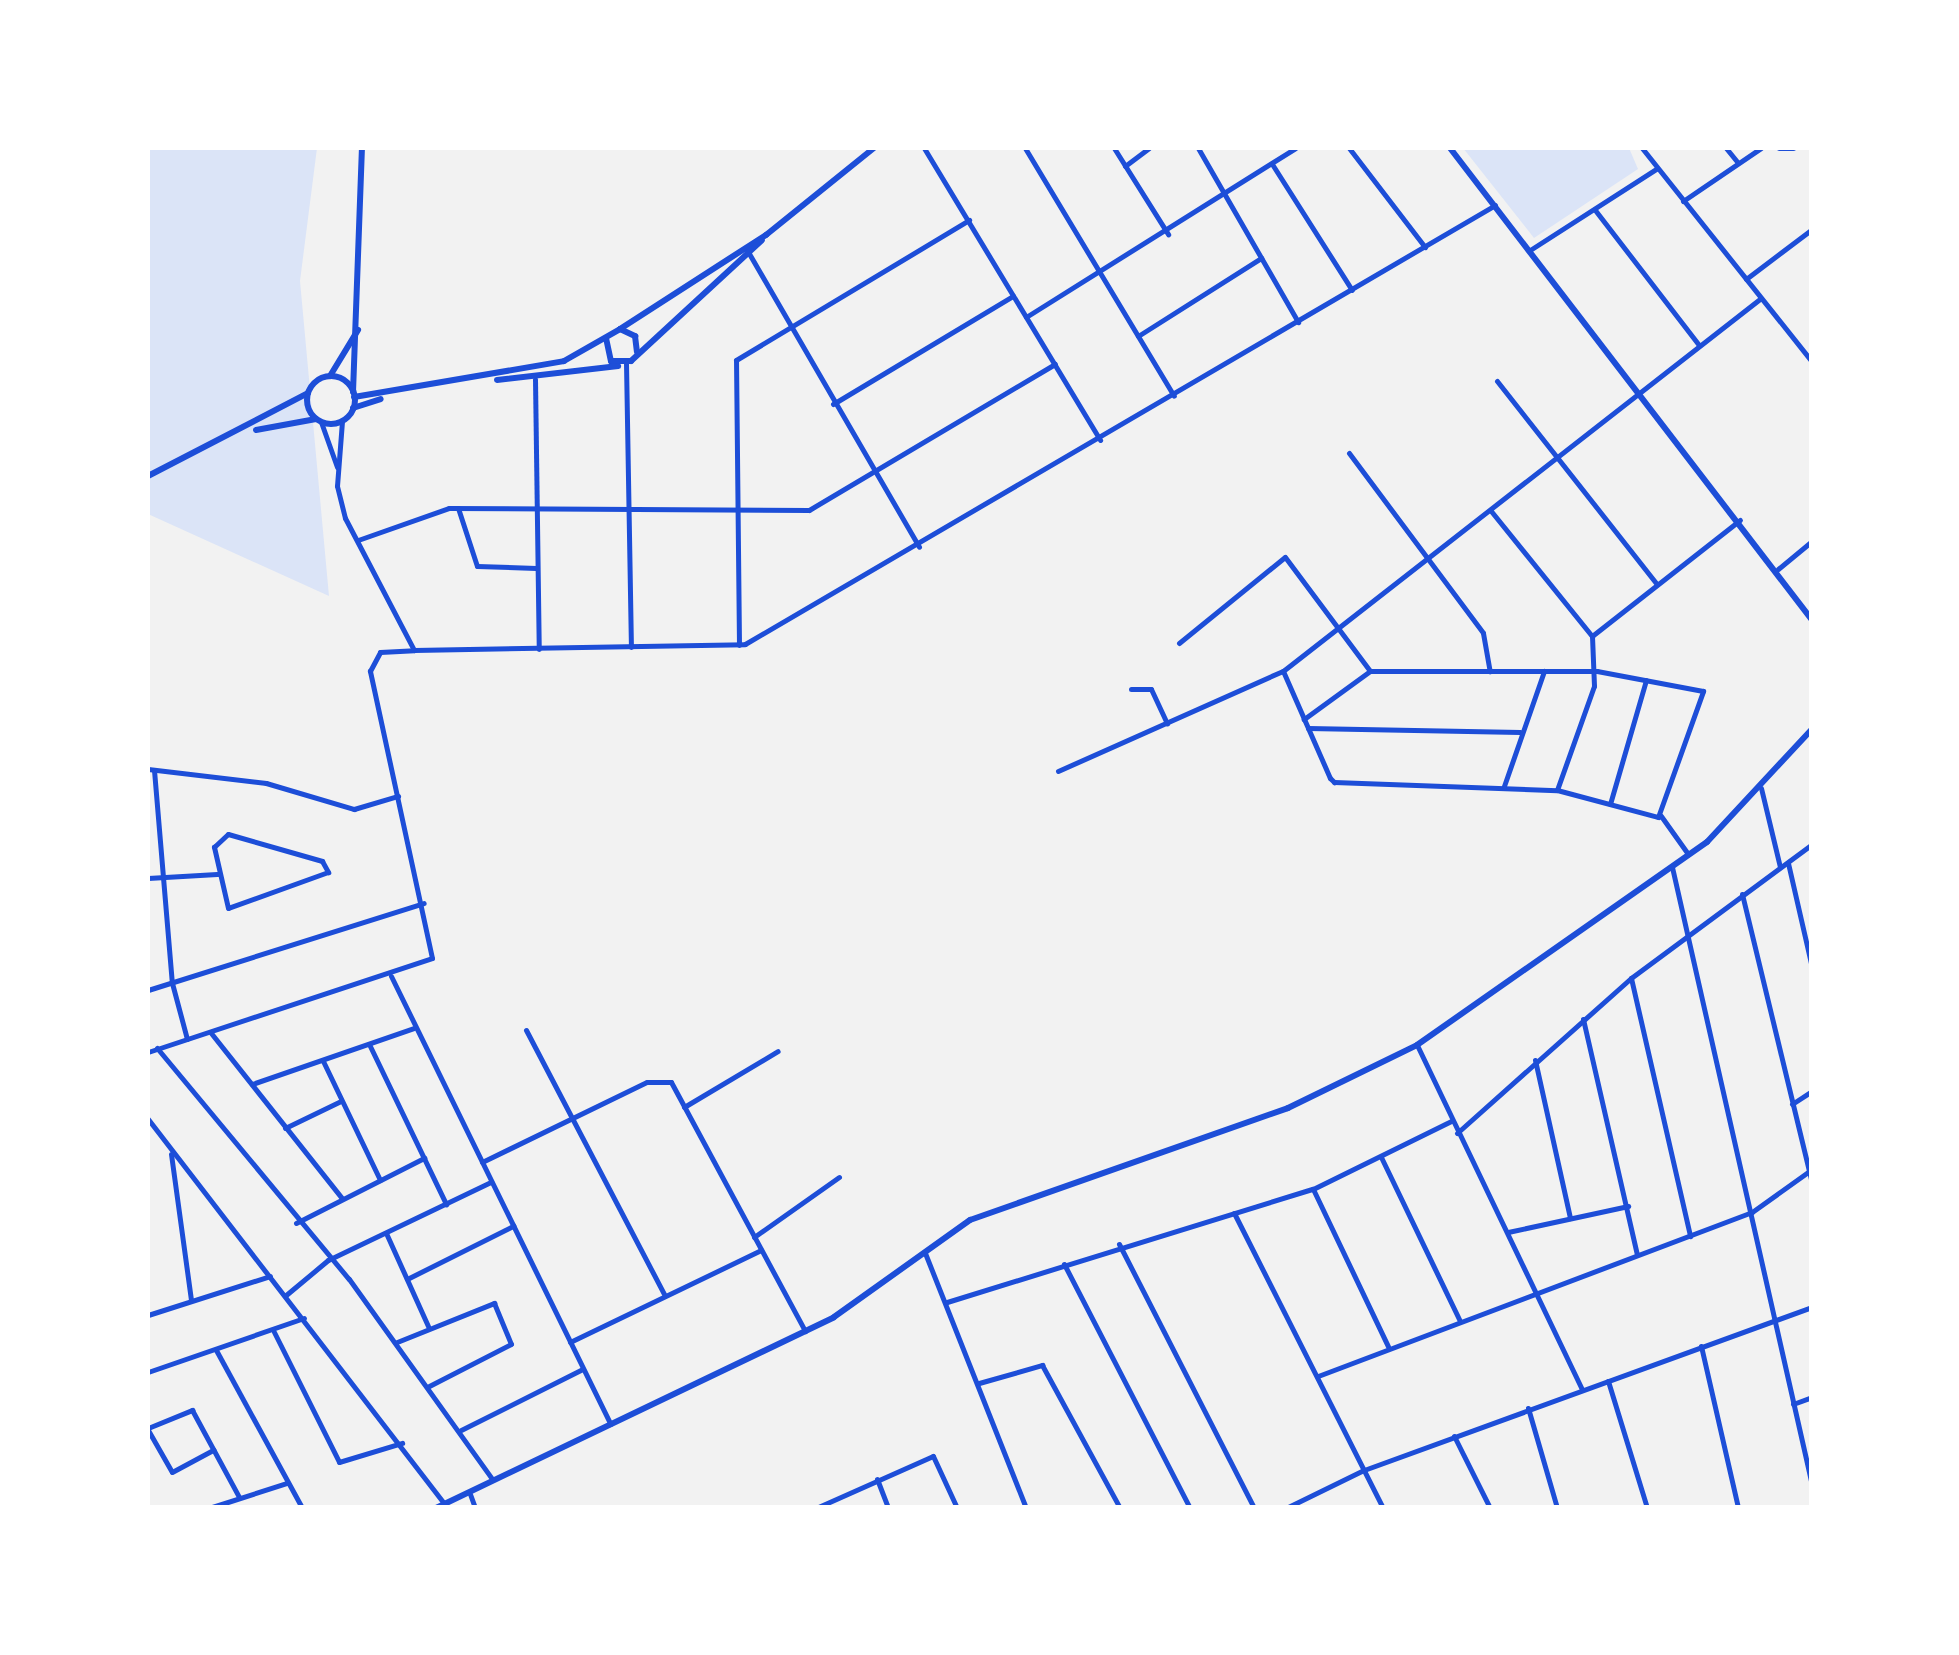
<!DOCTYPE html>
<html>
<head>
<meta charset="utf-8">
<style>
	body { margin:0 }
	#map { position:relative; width:1959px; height:1655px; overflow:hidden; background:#f2f2f2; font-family:Inter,sans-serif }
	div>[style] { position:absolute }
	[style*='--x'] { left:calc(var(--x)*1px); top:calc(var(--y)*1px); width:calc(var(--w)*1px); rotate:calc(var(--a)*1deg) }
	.green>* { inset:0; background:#dbe4f7 }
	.minor>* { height:5px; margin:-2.5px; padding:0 2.5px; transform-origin:2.5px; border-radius:2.5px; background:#1d4ed8 }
	.tertiary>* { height:6px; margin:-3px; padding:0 3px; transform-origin:3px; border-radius:3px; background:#1d4ed8 }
	.tertiary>.ring { margin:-3px; padding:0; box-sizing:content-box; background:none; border:6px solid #1d4ed8; border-radius:50% }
	span { translate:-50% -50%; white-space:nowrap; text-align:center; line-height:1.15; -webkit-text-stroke:8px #fff; paint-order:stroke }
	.frame { position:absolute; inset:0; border:150px solid #fff; pointer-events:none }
</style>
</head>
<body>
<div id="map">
	<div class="green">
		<i style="clip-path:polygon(148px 148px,317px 148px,300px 281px,329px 596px,148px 514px)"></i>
		<i style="clip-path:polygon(1463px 148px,1629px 148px,1638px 169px,1534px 238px)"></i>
	</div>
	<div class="minor">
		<i style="--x:924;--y:148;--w:341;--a:58.9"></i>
		<i style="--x:1025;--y:148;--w:289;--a:59"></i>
		<i style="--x:1114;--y:148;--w:102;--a:57.9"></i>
		<i style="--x:1198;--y:148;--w:201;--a:60.1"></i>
		<i style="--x:1349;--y:148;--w:125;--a:52.5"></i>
		<i style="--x:1642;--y:148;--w:273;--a:51.5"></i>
		<i style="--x:1726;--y:148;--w:19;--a:51"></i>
		<i style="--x:1779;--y:148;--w:14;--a:0"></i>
		<i style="--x:1272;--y:164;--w:149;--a:57.6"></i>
		<i style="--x:1125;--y:166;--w:30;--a:-37"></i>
		<i style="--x:1683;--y:201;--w:94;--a:-34.2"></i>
		<i style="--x:1595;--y:210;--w:170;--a:52.4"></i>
		<i style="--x:747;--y:250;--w:343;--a:59.9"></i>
		<i style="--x:1530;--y:250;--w:150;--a:-32.7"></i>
		<i style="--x:1746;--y:279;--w:83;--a:-37.1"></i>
		<i style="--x:1026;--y:317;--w:318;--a:-32.1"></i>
		<i style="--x:1138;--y:336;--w:146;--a:-32.4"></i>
		<i style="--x:626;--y:363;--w:284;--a:89"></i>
		<i style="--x:535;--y:379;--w:270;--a:89.2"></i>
		<i style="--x:1497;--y:381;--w:258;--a:51.8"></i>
		<i style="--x:833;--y:404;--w:210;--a:-31"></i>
		<i style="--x:342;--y:421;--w:65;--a:94.4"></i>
		<i style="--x:337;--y:486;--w:33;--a:76"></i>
		<i style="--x:345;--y:518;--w:149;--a:62.4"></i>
		<i style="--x:414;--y:650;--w:331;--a:-1"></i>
		<i style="--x:745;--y:644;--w:869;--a:-30.34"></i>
		<i style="--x:321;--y:422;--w:48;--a:70.4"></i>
		<i style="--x:1349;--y:453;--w:224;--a:53.3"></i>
		<i style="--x:1483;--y:633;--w:39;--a:80"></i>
		<i style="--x:458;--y:508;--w:61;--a:71.9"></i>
		<i style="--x:477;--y:566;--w:59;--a:1.9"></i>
		<i style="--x:1491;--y:511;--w:161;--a:51.1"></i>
		<i style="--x:1592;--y:636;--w:50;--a:87.7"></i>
		<i style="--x:1594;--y:686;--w:110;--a:109.6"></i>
		<i style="--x:358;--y:540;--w:96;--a:-19.4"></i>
		<i style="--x:449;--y:508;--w:360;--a:0.3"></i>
		<i style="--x:809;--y:510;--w:286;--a:-30.7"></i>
		<i style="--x:1778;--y:569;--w:44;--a:-39.5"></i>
		<i style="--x:1592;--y:636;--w:188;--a:-38.1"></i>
		<i style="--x:1179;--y:643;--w:136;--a:-39.1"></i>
		<i style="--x:1285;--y:557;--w:142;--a:53.3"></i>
		<i style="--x:739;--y:645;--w:285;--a:-90.6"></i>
		<i style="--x:736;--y:360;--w:272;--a:-31"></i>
		<i style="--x:1283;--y:671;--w:117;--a:66.3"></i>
		<i style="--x:1330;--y:778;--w:6;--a:45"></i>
		<i style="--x:1334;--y:782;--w:223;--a:2.1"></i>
		<i style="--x:1557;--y:790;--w:105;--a:15"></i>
		<i style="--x:1658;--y:817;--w:134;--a:-70.3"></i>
		<i style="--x:1703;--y:691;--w:108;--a:-169.3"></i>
		<i style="--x:1597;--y:671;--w:227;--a:180"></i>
		<i style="--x:1370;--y:671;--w:82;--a:144"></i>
		<i style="--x:1131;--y:689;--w:20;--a:0"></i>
		<i style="--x:1151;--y:689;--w:38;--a:65"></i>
		<i style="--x:1308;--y:728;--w:212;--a:1.1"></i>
		<i style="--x:148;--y:769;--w:119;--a:6.8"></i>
		<i style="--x:266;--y:783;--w:92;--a:16.5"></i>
		<i style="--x:354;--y:809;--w:46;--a:-16.5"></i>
		<i style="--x:154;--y:770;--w:214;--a:85.2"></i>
		<i style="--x:172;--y:983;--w:58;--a:75"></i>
		<i style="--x:1058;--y:771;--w:246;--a:-24"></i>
		<i style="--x:1283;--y:671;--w:606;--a:-37.97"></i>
		<i style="--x:1504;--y:786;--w:122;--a:-70.8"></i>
		<i style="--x:1761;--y:788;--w:81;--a:76.5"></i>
		<i style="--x:1610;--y:804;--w:129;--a:-73.8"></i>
		<i style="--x:1661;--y:816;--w:47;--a:54.6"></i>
		<i style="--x:228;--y:834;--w:98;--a:16"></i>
		<i style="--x:322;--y:861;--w:13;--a:61"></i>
		<i style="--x:328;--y:872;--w:106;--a:160.2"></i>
		<i style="--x:228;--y:908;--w:63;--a:-102.9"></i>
		<i style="--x:214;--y:847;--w:19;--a:-43"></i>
		<i style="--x:1788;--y:863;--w:108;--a:77.1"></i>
		<i style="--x:1672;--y:867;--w:634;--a:77.24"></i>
		<i style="--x:148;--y:878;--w:69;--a:-3.3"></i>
		<i style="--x:1742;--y:894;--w:298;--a:76.4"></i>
		<i style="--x:391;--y:976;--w:499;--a:63.9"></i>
		<i style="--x:1631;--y:978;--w:265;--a:77.1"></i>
		<i style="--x:148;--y:990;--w:289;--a:-17.5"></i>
		<i style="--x:1583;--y:1019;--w:241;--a:77.1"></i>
		<i style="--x:526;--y:1030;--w:300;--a:62.4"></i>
		<i style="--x:211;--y:1033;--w:211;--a:51.6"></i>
		<i style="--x:369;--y:1044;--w:178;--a:64.3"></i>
		<i style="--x:1417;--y:1045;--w:382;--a:64.4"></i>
		<i style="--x:157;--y:1048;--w:300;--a:50.3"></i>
		<i style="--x:349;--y:1279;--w:247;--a:54.4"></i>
		<i style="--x:148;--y:1052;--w:299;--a:-18.3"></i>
		<i style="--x:432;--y:958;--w:294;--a:-102.2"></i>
		<i style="--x:370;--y:671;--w:21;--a:-62"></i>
		<i style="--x:380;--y:652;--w:34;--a:-3"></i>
		<i style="--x:1535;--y:1060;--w:162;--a:77.5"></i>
		<i style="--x:323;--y:1061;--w:132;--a:64.4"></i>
		<i style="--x:252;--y:1084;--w:171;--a:-19.1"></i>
		<i style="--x:1792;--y:1104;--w:24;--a:-33"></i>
		<i style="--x:684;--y:1107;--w:109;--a:-30.8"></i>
		<i style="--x:148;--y:1119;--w:486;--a:52.4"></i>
		<i style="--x:285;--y:1128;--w:62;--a:-25.7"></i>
		<i style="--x:1457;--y:1133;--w:233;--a:-41.7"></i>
		<i style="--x:1631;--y:978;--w:225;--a:-36.5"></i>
		<i style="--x:171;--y:1154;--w:147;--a:82.2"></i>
		<i style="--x:1381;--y:1157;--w:182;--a:64.3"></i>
		<i style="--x:482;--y:1162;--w:183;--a:-25.9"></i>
		<i style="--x:647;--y:1082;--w:24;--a:0"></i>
		<i style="--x:671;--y:1082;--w:283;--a:61.7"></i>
		<i style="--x:1313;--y:1189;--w:174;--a:64.5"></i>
		<i style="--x:1234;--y:1213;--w:330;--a:63.2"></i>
		<i style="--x:296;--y:1223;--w:144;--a:-26.9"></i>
		<i style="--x:1508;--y:1232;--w:123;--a:-12.2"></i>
		<i style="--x:386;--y:1233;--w:102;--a:65.7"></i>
		<i style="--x:754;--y:1237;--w:104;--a:-35.2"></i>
		<i style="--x:1119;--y:1244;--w:297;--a:62.9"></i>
		<i style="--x:925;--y:1253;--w:274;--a:68.4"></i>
		<i style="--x:1064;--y:1264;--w:275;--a:62.7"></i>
		<i style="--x:407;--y:1279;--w:119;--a:-26.6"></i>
		<i style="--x:286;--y:1295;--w:55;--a:-39.8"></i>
		<i style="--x:328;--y:1260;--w:181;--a:-25.6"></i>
		<i style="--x:947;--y:1302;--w:383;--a:-17.2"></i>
		<i style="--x:1313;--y:1189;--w:154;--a:-26.2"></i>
		<i style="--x:148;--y:1315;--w:128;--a:-17.7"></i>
		<i style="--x:274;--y:1332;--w:145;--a:63.4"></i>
		<i style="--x:339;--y:1462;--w:66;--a:-16.8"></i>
		<i style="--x:397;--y:1342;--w:105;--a:-21.9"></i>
		<i style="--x:494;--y:1303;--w:44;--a:67.5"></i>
		<i style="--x:511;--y:1344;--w:92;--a:152.9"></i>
		<i style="--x:570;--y:1342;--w:212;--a:-25.7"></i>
		<i style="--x:1701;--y:1346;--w:166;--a:77.1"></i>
		<i style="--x:216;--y:1350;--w:180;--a:61.4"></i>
		<i style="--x:148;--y:1372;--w:165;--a:-19.1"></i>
		<i style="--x:1318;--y:1376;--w:464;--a:-20.7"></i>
		<i style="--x:1752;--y:1212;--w:74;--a:-35.6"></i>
		<i style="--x:1608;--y:1381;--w:133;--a:72.9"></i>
		<i style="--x:979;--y:1383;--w:66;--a:-15.9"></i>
		<i style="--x:1042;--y:1365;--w:163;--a:61.4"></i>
		<i style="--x:1793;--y:1404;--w:20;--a:-20"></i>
		<i style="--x:1528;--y:1408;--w:104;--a:73.8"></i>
		<i style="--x:148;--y:1428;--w:48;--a:-22.2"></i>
		<i style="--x:192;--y:1410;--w:99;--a:61.6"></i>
		<i style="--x:148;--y:1430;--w:48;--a:60.3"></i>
		<i style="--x:172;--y:1472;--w:47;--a:-28.2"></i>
		<i style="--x:461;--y:1430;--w:136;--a:-26.6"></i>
		<i style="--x:1454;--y:1436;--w:80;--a:63.4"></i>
		<i style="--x:877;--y:1479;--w:31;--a:69"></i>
		<i style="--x:470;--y:1494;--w:15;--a:70"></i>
		<i style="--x:209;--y:1508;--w:82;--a:-17.8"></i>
		<i style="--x:816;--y:1508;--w:128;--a:-24"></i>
		<i style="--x:933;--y:1456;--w:57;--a:65.2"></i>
		<i style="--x:1286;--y:1508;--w:87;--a:-26"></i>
		<i style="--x:1364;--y:1470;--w:477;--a:-20"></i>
	</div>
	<div class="tertiary">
		<i style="--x:1450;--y:148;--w:595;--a:52.51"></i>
		<i style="--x:620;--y:329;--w:174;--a:-32.8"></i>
		<i style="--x:766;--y:235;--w:139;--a:-38.9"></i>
		<i style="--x:606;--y:338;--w:24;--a:78"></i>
		<i style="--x:611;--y:361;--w:20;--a:0"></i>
		<i style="--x:631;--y:361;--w:178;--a:-42.7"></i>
		<i style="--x:330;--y:376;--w:54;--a:-58.7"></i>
		<i class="ring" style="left:307px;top:376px;width:42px;height:42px"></i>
		<i style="--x:497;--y:380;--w:122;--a:-6.6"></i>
		<i style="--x:353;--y:392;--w:244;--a:-87.9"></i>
		<i style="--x:354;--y:397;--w:213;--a:-9.7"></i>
		<i style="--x:564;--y:361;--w:64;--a:-29.7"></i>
		<i style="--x:620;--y:329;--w:17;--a:25"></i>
		<i style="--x:635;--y:336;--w:16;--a:83"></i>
		<i style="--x:353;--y:408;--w:29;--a:-18"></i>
		<i style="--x:256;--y:430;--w:61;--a:-10.4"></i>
		<i style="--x:148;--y:476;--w:180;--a:-27.4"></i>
		<i style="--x:436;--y:1508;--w:441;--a:-25.6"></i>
		<i style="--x:834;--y:1317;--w:167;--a:-35.5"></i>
		<i style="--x:970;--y:1220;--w:337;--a:-19.4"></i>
		<i style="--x:1288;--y:1108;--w:144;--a:-26"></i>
		<i style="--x:1417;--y:1045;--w:354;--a:-35"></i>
		<i style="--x:1707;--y:842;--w:154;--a:-47.1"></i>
	</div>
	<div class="frame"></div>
</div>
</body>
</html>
